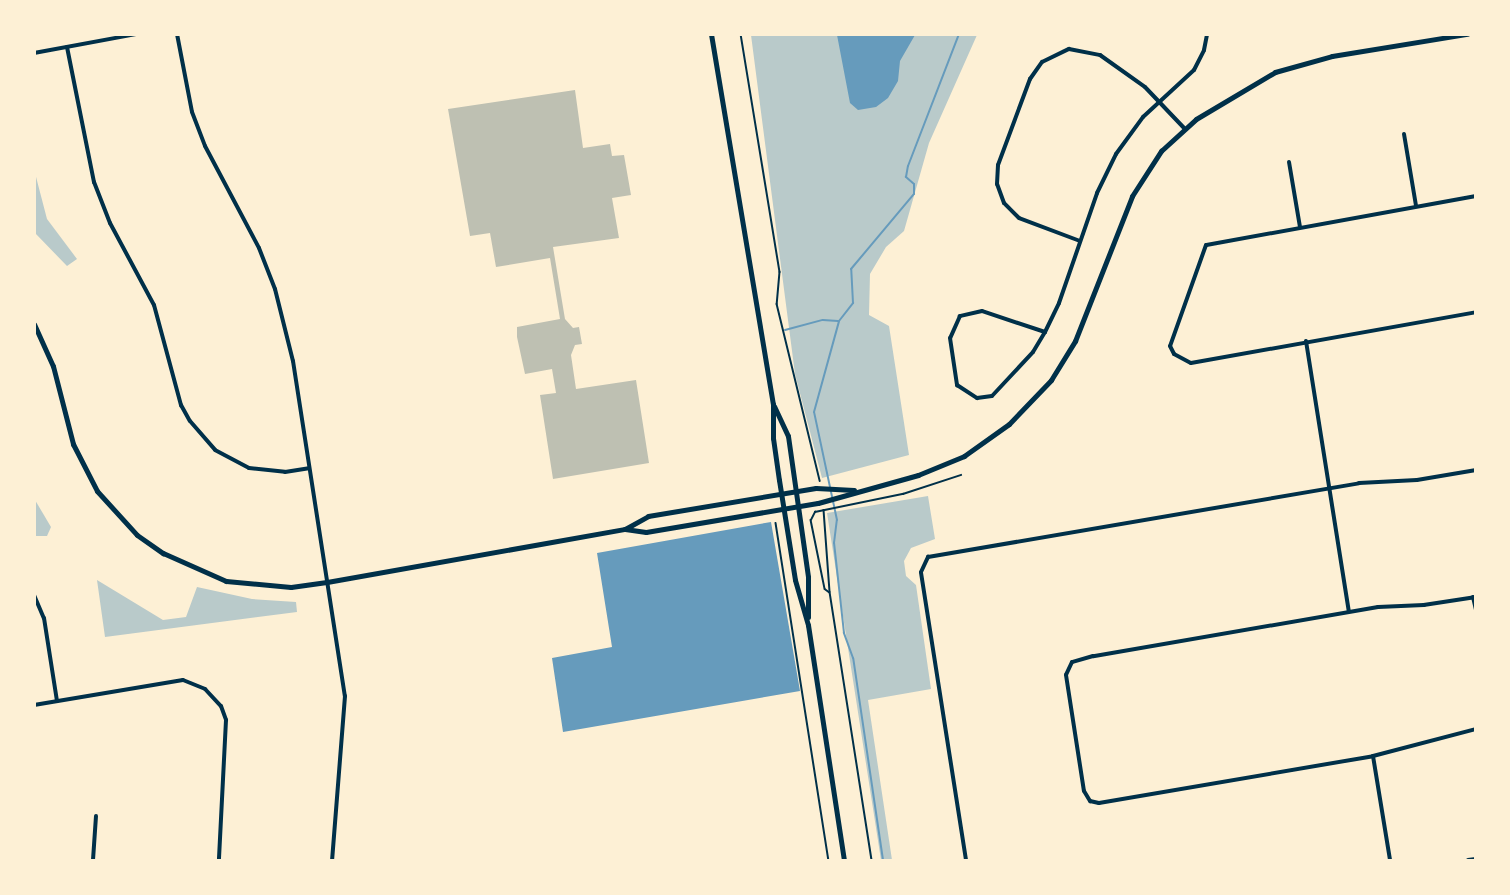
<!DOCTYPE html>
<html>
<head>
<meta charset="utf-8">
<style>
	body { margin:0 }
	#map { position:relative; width:1510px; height:895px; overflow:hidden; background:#fdf0d5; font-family:Jost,sans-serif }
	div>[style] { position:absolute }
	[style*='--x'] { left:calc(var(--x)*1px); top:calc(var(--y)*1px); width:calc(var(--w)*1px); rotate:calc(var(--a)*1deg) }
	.green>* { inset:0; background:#b9caca }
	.water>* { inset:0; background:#669bbc }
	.stream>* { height:2px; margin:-1px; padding:0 1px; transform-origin:1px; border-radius:1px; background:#669bbc }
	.building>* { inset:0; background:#bec0b2 }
	.path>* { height:1.5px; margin:-0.75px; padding:0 0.75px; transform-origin:0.75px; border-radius:0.75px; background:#003049 }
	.minor>* { height:4px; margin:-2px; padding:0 2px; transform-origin:2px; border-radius:2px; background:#003049 }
	.secondary>* { height:5px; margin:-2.5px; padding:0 2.5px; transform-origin:2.5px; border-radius:2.5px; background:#003049 }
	span { translate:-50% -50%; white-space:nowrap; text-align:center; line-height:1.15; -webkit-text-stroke:6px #fdf0d5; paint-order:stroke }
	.frame { position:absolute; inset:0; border:36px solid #fdf0d5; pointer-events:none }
</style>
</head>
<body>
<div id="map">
	<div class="green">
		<i style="clip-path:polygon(751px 35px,977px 35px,929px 143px,904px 231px,886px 247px,870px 274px,869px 315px,889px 326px,909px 455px,822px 478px,795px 374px)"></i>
		<i style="clip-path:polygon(35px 173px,47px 219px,77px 259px,67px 266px,35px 233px)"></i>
		<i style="clip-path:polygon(928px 496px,935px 539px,911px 548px,904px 561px,906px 576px,916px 585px,931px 689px,868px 700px,892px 860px,881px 860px,827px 513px)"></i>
		<i style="clip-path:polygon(35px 500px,51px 527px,47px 536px,35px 536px)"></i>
		<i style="clip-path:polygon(97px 580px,163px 620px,186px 617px,197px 587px,252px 599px,296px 602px,297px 612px,105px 637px)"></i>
	</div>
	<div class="water">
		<i style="clip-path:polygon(837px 35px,915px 35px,900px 61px,898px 81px,888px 98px,876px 107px,858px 110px,850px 103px)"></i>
		<i style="clip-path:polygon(771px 522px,800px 691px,563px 732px,552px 658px,612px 647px,597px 553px)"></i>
	</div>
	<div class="stream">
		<i style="--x:785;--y:330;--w:39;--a:-15"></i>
		<i style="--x:823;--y:320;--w:15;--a:4"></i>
		<i style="--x:883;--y:860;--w:204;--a:-98.4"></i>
		<i style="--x:853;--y:658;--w:27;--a:-110"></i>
		<i style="--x:844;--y:633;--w:91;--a:-96.3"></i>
		<i style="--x:834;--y:543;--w:23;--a:-83"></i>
		<i style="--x:837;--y:520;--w:110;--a:-102"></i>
		<i style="--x:814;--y:412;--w:94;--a:-74.6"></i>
		<i style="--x:839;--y:321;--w:23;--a:-52"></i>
		<i style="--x:853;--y:303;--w:34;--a:-93"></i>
		<i style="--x:851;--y:269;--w:98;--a:-50"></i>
		<i style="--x:914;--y:194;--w:10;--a:-90"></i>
		<i style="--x:914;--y:184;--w:11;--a:-139"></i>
		<i style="--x:906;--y:177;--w:11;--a:-80"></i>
		<i style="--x:908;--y:166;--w:142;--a:-68.9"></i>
	</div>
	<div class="building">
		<i style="clip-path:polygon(575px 90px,583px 148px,610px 144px,612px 156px,624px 155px,631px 195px,612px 198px,619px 238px,553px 247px,565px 319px,573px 328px,579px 327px,582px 344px,575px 345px,571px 355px,576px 389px,636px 380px,649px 463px,553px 479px,540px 395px,556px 393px,552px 369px,525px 374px,517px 337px,517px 327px,560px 319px,550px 258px,496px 267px,490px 233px,470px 236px,448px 109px)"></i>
	</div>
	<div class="path">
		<i style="--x:741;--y:34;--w:241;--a:80.7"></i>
		<i style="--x:780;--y:272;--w:32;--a:95"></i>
		<i style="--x:777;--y:304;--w:182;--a:76.3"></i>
		<i style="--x:824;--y:510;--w:82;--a:85.8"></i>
		<i style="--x:830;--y:592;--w:271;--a:81.1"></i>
		<i style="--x:811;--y:520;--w:9;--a:-63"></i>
		<i style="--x:815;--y:512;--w:90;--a:-11.6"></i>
		<i style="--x:903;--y:494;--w:61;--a:-18.1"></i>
		<i style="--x:811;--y:520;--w:70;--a:78.5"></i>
		<i style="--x:825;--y:589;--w:5;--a:37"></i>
		<i style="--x:776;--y:523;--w:341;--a:81.1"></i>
	</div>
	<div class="minor">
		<i style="--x:177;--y:34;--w:79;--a:79.1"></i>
		<i style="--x:192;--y:112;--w:36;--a:69"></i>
		<i style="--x:205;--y:146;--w:115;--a:62.1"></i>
		<i style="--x:259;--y:248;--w:44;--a:68.7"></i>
		<i style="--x:275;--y:289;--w:74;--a:76"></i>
		<i style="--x:293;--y:361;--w:339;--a:81.2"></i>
		<i style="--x:345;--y:696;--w:165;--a:94.5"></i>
		<i style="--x:67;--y:47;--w:138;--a:78.7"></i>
		<i style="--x:94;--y:182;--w:44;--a:68.7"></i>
		<i style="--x:110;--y:223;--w:93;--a:61.8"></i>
		<i style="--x:154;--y:305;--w:104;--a:74.9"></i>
		<i style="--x:181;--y:405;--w:18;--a:61"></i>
		<i style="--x:190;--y:421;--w:38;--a:49"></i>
		<i style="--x:215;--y:450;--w:38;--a:28"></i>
		<i style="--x:249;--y:468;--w:36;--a:6"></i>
		<i style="--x:285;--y:472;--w:24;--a:-9"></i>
		<i style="--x:34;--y:53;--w:105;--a:-10.5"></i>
		<i style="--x:1404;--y:134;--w:73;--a:80.5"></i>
		<i style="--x:1289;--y:162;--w:66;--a:80.4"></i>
		<i style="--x:1476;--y:196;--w:274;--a:169.7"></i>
		<i style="--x:1206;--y:245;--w:107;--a:109.6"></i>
		<i style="--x:1170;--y:346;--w:9;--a:63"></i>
		<i style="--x:1174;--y:354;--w:19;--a:28"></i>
		<i style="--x:1191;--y:363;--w:290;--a:-10.1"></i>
		<i style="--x:1080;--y:241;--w:65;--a:-159.3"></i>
		<i style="--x:1019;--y:218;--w:21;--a:-135"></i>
		<i style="--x:1004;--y:203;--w:20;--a:-110"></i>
		<i style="--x:997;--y:184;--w:19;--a:-87"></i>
		<i style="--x:998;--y:165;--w:92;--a:-69.6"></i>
		<i style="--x:1030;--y:79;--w:21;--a:-55"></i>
		<i style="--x:1042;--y:62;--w:30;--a:-26"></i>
		<i style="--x:1069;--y:49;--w:32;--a:11"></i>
		<i style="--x:1100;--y:55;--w:55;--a:35.4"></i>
		<i style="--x:1145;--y:87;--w:58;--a:46.4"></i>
		<i style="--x:1045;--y:332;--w:66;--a:-161.6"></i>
		<i style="--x:982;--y:311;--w:23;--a:167"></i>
		<i style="--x:960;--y:316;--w:24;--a:114"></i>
		<i style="--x:950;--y:338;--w:48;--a:81.5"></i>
		<i style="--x:957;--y:385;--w:24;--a:33"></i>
		<i style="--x:977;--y:398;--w:15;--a:-8"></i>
		<i style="--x:992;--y:396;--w:60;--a:-47"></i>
		<i style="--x:1033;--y:352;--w:23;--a:-59"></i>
		<i style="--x:1045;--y:332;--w:32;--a:-64"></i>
		<i style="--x:1059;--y:303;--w:116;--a:-70.9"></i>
		<i style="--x:1097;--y:193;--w:43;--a:-64"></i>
		<i style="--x:1116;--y:154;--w:46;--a:-53.9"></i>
		<i style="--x:1143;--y:117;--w:69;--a:-42.7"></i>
		<i style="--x:1194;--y:70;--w:22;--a:-63"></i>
		<i style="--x:1204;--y:50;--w:16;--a:-79"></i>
		<i style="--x:1306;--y:341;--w:273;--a:81"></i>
		<i style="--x:34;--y:595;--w:25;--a:67"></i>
		<i style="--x:44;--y:618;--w:84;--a:81.1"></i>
		<i style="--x:1473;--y:597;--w:13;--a:77"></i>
		<i style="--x:1476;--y:597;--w:53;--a:171.3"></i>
		<i style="--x:1424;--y:605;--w:46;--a:177.5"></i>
		<i style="--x:1378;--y:607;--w:289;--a:170.2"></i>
		<i style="--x:1093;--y:656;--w:22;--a:164"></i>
		<i style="--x:1072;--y:662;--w:14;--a:115"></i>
		<i style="--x:1066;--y:675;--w:117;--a:81.2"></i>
		<i style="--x:1084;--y:791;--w:12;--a:59"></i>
		<i style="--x:1090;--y:801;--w:9;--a:13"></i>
		<i style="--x:1099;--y:803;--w:278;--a:-9.7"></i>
		<i style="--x:1373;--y:756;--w:106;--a:-14.7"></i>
		<i style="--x:34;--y:705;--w:151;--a:-9.5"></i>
		<i style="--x:183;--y:680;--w:24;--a:22"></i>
		<i style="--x:205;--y:689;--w:23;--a:47"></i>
		<i style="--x:221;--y:706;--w:15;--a:70"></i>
		<i style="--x:226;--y:720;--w:140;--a:92.9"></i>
		<i style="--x:1373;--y:756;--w:105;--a:80.7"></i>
		<i style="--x:93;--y:860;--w:44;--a:-86.1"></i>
		<i style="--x:966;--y:860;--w:291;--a:-98.9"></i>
		<i style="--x:921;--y:572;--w:17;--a:-65"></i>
		<i style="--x:928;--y:557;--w:437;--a:-9.7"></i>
		<i style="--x:1359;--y:483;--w:58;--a:-3"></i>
		<i style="--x:1417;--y:480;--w:60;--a:-9.6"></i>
		<i style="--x:1468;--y:860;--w:8;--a:-7"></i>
	</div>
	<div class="secondary">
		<i style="--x:711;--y:34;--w:375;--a:80.5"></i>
		<i style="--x:773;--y:404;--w:34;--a:90"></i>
		<i style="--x:773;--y:438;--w:42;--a:81.9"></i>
		<i style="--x:779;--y:480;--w:101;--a:80.9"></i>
		<i style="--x:795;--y:580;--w:47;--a:73.9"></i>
		<i style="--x:808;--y:625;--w:238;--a:81.3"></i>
		<i style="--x:34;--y:324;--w:46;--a:65.7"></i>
		<i style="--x:53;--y:366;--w:81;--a:75.6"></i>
		<i style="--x:73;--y:444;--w:53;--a:62.9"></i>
		<i style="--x:97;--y:491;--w:59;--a:47.7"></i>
		<i style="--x:137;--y:535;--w:32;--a:35"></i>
		<i style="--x:163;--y:553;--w:69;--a:24"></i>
		<i style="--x:226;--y:581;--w:65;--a:5.3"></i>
		<i style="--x:291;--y:587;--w:36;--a:-8"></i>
		<i style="--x:327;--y:582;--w:303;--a:-10.1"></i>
		<i style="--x:625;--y:529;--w:26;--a:-29"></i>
		<i style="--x:648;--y:516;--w:170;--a:-9.5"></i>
		<i style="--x:816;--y:488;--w:38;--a:3"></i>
		<i style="--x:774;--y:406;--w:33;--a:65"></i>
		<i style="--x:788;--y:436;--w:142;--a:81.9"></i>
		<i style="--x:808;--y:577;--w:40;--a:90"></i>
		<i style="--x:625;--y:529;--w:21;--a:8"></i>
		<i style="--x:646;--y:532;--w:174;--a:-9.6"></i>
		<i style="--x:818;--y:503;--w:104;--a:-15.6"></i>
		<i style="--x:918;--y:475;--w:50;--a:-22.4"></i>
		<i style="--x:964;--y:456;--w:55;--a:-35.4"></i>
		<i style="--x:1009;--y:424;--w:61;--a:-46.3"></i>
		<i style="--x:1051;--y:380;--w:46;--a:-58.4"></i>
		<i style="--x:1075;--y:341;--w:156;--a:-68.5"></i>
		<i style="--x:1132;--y:196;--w:54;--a:-57.2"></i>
		<i style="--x:1161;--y:151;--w:47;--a:-42.4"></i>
		<i style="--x:1196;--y:119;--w:92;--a:-30.7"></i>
		<i style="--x:1275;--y:72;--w:59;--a:-15.7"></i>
		<i style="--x:1332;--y:56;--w:137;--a:-9.3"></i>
	</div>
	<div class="frame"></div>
</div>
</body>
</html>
